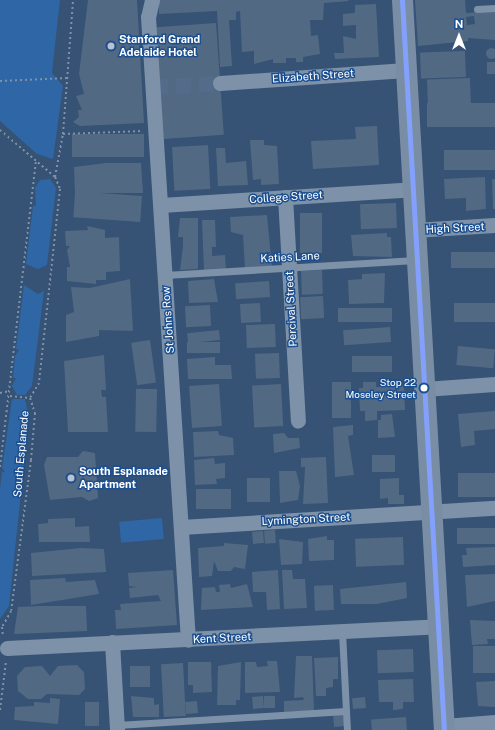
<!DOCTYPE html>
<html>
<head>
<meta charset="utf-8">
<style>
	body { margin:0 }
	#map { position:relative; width:495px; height:730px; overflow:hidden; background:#365274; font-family:"Public Sans",sans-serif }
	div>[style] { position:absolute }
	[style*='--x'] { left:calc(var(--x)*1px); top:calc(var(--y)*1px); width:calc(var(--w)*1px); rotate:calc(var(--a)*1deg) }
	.green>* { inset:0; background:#2f66a5; transform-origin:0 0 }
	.building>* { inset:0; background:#526984; transform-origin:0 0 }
	.round { border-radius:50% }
	.street-tunnel>* { height:15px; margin-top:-7.5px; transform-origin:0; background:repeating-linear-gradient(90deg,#546c89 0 15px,transparent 0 23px) }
	.path>* { height:2px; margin-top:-1px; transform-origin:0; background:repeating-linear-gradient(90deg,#7d92a8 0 2px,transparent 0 5px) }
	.lane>* { height:7px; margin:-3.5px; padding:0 3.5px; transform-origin:3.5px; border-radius:3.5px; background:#7d92a8 }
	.street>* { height:15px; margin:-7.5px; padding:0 7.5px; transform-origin:7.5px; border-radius:7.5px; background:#7d92a8 }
	.secondary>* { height:21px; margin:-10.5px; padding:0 10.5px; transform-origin:10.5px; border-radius:10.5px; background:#798da4 }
	.bus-1>* { height:5px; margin:-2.5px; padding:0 2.5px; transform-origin:2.5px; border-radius:2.5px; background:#83a1fc }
	.dots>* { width:11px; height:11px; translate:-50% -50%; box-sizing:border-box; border:2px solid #1b4f8f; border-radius:50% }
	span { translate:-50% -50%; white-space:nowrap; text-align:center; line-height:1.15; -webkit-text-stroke:3px #1b4f8f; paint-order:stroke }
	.bus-label { font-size:10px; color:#fff }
	.right { translate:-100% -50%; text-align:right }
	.poi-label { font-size:11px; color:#fff; font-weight:700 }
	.left { translate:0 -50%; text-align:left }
	.street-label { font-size:11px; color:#fff }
	.north { position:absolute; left:439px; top:16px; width:40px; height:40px; -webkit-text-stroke:3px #1b4f8f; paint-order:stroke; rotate:0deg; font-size:11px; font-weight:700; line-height:16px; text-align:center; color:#fff }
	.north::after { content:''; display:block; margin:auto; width:14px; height:18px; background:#fff; clip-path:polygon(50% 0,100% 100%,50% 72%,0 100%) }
</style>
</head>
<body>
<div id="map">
	<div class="green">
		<i style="clip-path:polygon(0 0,60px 0,52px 73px,63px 86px,53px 159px,37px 154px,0 121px)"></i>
		<i style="clip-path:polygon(50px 179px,56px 188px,47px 265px,38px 269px,26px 264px,33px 206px,36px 206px,35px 188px,40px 180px)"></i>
		<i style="clip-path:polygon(24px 285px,38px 294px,44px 291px,32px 386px,25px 395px,17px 395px,12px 386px,16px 378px,13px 378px,15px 356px,19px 350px,16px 349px)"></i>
		<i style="clip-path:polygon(12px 399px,25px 399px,29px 418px,9px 606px,0 619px,0 489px,2px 472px,5px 472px,2px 468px)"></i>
		<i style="left:162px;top:518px;width:21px;height:43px;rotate:85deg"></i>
	</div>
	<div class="building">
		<i style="clip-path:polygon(88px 0,137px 0,144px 123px,80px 126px,73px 122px,79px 117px,78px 110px,82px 110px,76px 96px,84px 94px,79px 74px)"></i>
		<i style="clip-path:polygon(159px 0,348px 0,349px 1px,324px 3px,323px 20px,310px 20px,311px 36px,318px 35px,320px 54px,303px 57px,303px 62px,296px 62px,296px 58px,286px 58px,286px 63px,273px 63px,273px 59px,254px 64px,254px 51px,242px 52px,240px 11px,236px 12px,236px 20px,229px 20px,232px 66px,220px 67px,217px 11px,159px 14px)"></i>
		<i style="clip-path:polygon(evenodd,415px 0,465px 0,466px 13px,495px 11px,495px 40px,468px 38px,468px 41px,418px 46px,415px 0,474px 16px,475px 24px,467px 25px,466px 17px,474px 16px)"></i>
		<i style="clip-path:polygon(376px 4px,379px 57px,335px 59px,334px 53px,344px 53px,343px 36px,356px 39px,356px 25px,343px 26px,343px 14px,355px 13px,355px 5px)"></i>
		<i style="left:216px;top:23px;width:112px;height:64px;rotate:86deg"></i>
		<i class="round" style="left:485.5px;top:47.5px;width:11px;height:11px"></i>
		<i style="left:465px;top:51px;width:26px;height:45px;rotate:88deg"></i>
		<i style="left:487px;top:62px;width:8px;height:12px"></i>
		<i style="left:470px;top:78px;width:26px;height:43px;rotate:88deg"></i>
		<i style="left:495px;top:103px;width:24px;height:68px;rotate:90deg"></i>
		<i style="clip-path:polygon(377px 126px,379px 165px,313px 169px,311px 141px,356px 139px,355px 127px)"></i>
		<i style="left:144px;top:134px;width:23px;height:72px;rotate:90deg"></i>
		<i style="clip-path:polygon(250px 140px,264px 140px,264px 145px,277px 146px,279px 184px,261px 185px,261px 179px,253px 180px)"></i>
		<i style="left:208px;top:145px;width:44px;height:36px;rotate:87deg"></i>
		<i style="clip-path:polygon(216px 148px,225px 148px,226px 163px,246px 161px,248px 185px,218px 186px)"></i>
		<i style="left:495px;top:150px;width:20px;height:51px;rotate:90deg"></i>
		<i style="clip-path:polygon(106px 163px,141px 163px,143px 193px,75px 193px,74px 167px)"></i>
		<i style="clip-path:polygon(485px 177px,486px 209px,466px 211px,466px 198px,445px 199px,444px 179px)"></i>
		<i style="clip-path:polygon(492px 179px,495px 179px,495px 209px,493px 209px)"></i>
		<i style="left:142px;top:196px;width:26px;height:67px;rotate:94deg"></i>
		<i style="left:396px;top:203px;width:25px;height:36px;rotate:88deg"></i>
		<i style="left:300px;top:213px;width:22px;height:40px"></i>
		<i style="clip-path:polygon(267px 215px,272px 268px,245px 269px,243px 235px,231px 232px,230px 217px)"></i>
		<i style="clip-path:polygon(180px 218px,198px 218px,198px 269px,180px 270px,183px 246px,183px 237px,178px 237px)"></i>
		<i style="clip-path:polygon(202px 220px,215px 220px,216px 247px,212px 247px,212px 256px,225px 255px,226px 270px,204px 271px)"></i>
		<i style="clip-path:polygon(87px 226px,105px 230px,105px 238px,119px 237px,120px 271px,106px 272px,106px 280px,96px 280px,96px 284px,67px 281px,67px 267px,70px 267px,67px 250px,70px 246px,66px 246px,65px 231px,88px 230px)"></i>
		<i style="clip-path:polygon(387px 233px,387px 237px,391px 237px,392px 257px,353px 256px,351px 235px)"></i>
		<i style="left:495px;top:252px;width:16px;height:44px;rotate:90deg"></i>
		<i style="left:322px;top:270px;width:24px;height:21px;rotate:88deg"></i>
		<i style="clip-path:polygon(385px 273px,384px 303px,349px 304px,348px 280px,362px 279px,362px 274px)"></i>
		<i style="clip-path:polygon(130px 279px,133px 331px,99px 330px,99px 336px,66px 342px,66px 315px,74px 312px,71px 287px,90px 288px)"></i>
		<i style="clip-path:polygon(214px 279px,218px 302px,189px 303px,188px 281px)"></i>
		<i style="left:269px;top:281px;width:16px;height:34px;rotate:86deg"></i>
		<i style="left:323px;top:296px;width:22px;height:23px;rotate:87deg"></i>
		<i style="left:260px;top:303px;width:19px;height:20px;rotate:87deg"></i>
		<i style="left:495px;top:303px;width:19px;height:41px;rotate:90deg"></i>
		<i style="left:210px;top:305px;width:21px;height:25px;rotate:87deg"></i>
		<i style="left:392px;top:308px;width:14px;height:54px;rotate:90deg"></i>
		<i style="left:275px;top:324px;width:23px;height:29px;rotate:88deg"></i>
		<i style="left:390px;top:327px;width:15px;height:47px;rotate:86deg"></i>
		<i style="left:219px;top:330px;width:10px;height:32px;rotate:84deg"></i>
		<i style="left:150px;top:340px;width:43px;height:19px;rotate:82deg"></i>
		<i style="left:220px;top:342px;width:11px;height:33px;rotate:90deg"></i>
		<i style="left:458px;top:346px;width:37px;height:19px;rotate:5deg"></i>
		<i style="left:279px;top:353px;width:25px;height:24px;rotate:88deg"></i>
		<i style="clip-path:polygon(104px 355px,106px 390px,101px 390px,102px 397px,106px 397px,108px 432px,68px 432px,64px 361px)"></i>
		<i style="left:392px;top:356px;width:16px;height:40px;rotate:90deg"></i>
		<i style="clip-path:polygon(215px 357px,215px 365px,231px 365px,232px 379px,188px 379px,187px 359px)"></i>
		<i style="left:332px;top:382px;width:19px;height:36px"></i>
		<i style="clip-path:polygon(363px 382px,376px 382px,376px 387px,404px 386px,405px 410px,377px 411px,377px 420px,365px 421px,365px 411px,360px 411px,359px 388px,363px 388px)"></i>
		<i style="left:219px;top:384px;width:42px;height:30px;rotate:86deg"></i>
		<i style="left:281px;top:384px;width:42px;height:29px;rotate:87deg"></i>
		<i style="left:157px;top:389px;width:43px;height:21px;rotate:91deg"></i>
		<i style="clip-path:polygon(495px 411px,495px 429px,474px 431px,475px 445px,461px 447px,458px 414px)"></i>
		<i style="clip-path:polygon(392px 414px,395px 437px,378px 438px,378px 420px,381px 420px,381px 415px)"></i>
		<i style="clip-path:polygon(353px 425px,353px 435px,348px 436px,354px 475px,335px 477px,333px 427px)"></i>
		<i style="clip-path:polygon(218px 431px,219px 435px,233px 438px,234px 455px,194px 457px,193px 432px)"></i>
		<i style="clip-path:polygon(284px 433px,288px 438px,299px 438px,300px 448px,274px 453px,273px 434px)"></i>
		<i style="clip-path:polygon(83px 451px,95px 453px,98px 498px,89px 501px,82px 497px,50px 500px,44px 465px,47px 457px,78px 457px)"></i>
		<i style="left:372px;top:455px;width:23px;height:17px"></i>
		<i style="clip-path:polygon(326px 457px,328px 503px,303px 504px,305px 467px,301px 467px,301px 458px)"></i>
		<i style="clip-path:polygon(214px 458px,215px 464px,225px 463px,225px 478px,216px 479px,217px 484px,195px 485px,194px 460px)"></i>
		<i style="clip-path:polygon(279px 471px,296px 471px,300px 486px,298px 500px,280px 503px)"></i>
		<i style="left:458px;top:473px;width:37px;height:24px"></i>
		<i style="left:247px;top:478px;width:23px;height:24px"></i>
		<i style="clip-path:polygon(399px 478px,399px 495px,404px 495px,404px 504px,388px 504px,388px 498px,380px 499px,380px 479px)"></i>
		<i style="left:231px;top:489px;width:20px;height:35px;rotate:90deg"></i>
		<i style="clip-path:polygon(75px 518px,75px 527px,89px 526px,90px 542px,39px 542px,38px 524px,48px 523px,48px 519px)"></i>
		<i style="left:495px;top:528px;width:16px;height:38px;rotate:90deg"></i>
		<i style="left:275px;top:530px;width:13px;height:11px;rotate:86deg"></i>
		<i style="left:263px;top:531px;width:12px;height:11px;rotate:85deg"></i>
		<i style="clip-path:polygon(327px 536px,327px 540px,334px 540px,334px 560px,309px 561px,308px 539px)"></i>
		<i style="left:403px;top:537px;width:28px;height:48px;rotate:88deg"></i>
		<i style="clip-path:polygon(279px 539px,303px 542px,302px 564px,281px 565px)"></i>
		<i style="clip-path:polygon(224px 543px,248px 545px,245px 569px,234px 567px,231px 571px,218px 571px,214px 561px,212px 576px,199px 577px,198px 548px,224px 546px)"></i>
		<i style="clip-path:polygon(495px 547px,495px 565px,463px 567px,462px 555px,467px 555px,466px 548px)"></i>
		<i style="clip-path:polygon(81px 548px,104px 549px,106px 572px,32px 576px,31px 553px)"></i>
		<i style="clip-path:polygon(173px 570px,177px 625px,116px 629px,115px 610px,121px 610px,120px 604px,161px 601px,158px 595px,130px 598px,129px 588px,136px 587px,129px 586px,128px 573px)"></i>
		<i style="clip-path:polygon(278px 570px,280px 609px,267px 610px,266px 592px,253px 592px,252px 572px)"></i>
		<i style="clip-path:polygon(282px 570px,292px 570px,293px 579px,305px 579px,307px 608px,284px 609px)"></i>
		<i style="clip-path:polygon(495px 574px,495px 601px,467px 607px,465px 575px)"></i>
		<i style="clip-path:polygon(65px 578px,66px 582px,95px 580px,99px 594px,31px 605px,30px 580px)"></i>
		<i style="clip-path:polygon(406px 582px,407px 598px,377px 604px,341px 604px,340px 589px)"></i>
		<i style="clip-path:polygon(230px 584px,231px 588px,247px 584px,253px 607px,201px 610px,202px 588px,215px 587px,216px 592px,220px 592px,219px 585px)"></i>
		<i style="left:333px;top:585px;width:25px;height:19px;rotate:88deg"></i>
		<i style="clip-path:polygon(39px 606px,86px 606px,87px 631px,14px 634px,18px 607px)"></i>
		<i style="clip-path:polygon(470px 620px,495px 621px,495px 639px,487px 639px,488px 644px,472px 645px)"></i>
		<i style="left:495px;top:646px;width:27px;height:22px;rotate:90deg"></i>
		<i style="left:413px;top:649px;width:23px;height:36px;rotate:88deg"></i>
		<i style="clip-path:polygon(296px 656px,312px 656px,314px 711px,284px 712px,284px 701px,304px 700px,303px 697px,294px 698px)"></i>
		<i style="clip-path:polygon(338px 657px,338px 679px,333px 679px,333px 687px,326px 688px,326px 696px,316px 696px,314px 658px)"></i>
		<i style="clip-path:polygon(267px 661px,277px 661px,280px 692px,245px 693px,245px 662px,256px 662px,257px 667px,268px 666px)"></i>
		<i style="clip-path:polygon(188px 662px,211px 662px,212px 692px,193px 693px,193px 685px,188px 685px)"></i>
		<i style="clip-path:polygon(241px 662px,240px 700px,236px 700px,236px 705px,217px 705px,218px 666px)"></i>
		<i style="left:183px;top:663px;width:53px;height:22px;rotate:87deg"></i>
		<i style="clip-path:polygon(77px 665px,84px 672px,85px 689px,79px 695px,47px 694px,41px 699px,28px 699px,18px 691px,17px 676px,25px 667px,42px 666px,50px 676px,58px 666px)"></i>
		<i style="left:130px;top:666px;width:20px;height:21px"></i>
		<i style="clip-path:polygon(413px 679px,414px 702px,403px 702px,403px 709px,393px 710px,393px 702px,379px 702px,378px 680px)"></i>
		<i style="clip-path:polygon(495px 681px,495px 707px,478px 706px,476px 682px)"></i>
		<i style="clip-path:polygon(131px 696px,154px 698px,154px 705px,159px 704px,159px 717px,133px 717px)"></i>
		<i style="left:263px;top:696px;width:12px;height:11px;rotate:85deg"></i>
		<i style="left:264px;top:696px;width:11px;height:12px"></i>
		<i style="left:365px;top:697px;width:11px;height:13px;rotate:85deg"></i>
		<i style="clip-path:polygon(50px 698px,60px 699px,58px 724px,14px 720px,15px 707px,34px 706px,34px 702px,50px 703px)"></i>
		<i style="left:197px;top:701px;width:12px;height:12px;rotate:85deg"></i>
		<i style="left:85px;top:702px;width:14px;height:24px"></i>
		<i style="left:344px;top:714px;width:12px;height:11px;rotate:85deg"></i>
		<i style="left:406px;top:717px;width:13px;height:35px;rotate:86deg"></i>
	</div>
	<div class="street-tunnel">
		<i style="--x:153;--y:87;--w:67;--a:-3.4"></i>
	</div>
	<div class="path">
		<i style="--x:0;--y:81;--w:68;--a:-2.5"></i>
		<i style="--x:0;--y:130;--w:72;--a:40.5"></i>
		<i style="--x:55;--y:177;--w:13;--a:67"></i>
		<i style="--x:60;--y:189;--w:195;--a:96.2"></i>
		<i style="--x:39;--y:383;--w:17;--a:121"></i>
		<i style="--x:30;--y:398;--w:16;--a:72"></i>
		<i style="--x:35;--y:413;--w:47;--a:94.9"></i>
		<i style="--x:31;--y:460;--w:152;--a:97.5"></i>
		<i style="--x:11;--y:611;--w:18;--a:119"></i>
		<i style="--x:2;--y:627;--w:9;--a:84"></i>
		<i style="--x:63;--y:134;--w:80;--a:-2.1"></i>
		<i style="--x:55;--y:177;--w:44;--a:-79.5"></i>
		<i style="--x:63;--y:134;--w:134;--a:-85.7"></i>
		<i style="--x:0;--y:393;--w:10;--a:-11"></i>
		<i style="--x:10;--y:396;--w:20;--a:6"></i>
		<i style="--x:0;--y:467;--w:307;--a:-83.3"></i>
		<i style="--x:0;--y:710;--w:49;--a:-83"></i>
	</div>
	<div class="lane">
		<i style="--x:477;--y:9;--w:18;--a:-3"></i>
		<i style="--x:165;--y:275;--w:251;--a:-3.4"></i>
		<i style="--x:342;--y:632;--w:98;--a:87.1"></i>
		<i style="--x:117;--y:725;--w:229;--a:-3.5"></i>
	</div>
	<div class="street">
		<i style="--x:152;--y:0;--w:17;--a:103"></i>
		<i style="--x:148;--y:17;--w:624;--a:86.33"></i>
		<i style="--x:220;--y:83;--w:186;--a:-4"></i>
		<i style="--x:285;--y:197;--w:224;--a:86.7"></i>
		<i style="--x:161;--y:205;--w:252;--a:-3.6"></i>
		<i style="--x:414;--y:230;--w:81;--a:-3.5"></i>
		<i style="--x:424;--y:389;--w:71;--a:-4"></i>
		<i style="--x:181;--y:527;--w:315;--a:-3.5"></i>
		<i style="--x:112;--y:642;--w:88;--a:86.7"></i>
		<i style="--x:7;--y:648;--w:432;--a:-2.9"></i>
		<i style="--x:444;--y:726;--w:51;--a:-4.5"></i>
	</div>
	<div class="secondary">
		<i style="--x:402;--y:0;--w:731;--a:86.71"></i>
	</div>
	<div class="bus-1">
		<i style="--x:402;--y:0;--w:731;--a:86.71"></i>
	</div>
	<div class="dots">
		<i style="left:111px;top:46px;background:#b9c2ce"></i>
		<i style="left:424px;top:388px;background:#fff"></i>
		<i style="left:71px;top:478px;background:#b9c2ce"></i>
	</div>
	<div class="bus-label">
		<span class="right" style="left:416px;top:388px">Stop 22<br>Moseley Street</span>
	</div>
	<div class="poi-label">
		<span class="left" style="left:119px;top:46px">Stanford Grand<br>Adelaide Hotel</span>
		<span class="left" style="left:79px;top:478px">South Esplanade<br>Apartment</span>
	</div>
	<div class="street-label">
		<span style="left:313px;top:76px;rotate:-4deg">Elizabeth Street</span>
		<span style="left:286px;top:197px;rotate:-4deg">College Street</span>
		<span style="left:455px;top:228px;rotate:-3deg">High Street</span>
		<span style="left:290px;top:257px;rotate:-3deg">Katies Lane</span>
		<span style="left:291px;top:309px;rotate:-93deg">Percival Street</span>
		<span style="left:168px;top:320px;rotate:-94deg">St Johns Row</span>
		<span style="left:21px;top:454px;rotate:-85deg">South Esplanade</span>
		<span style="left:306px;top:519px;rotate:-3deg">Lymington Street</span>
		<span style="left:222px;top:638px;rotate:-3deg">Kent Street</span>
	</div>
	<div class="north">N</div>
</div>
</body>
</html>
